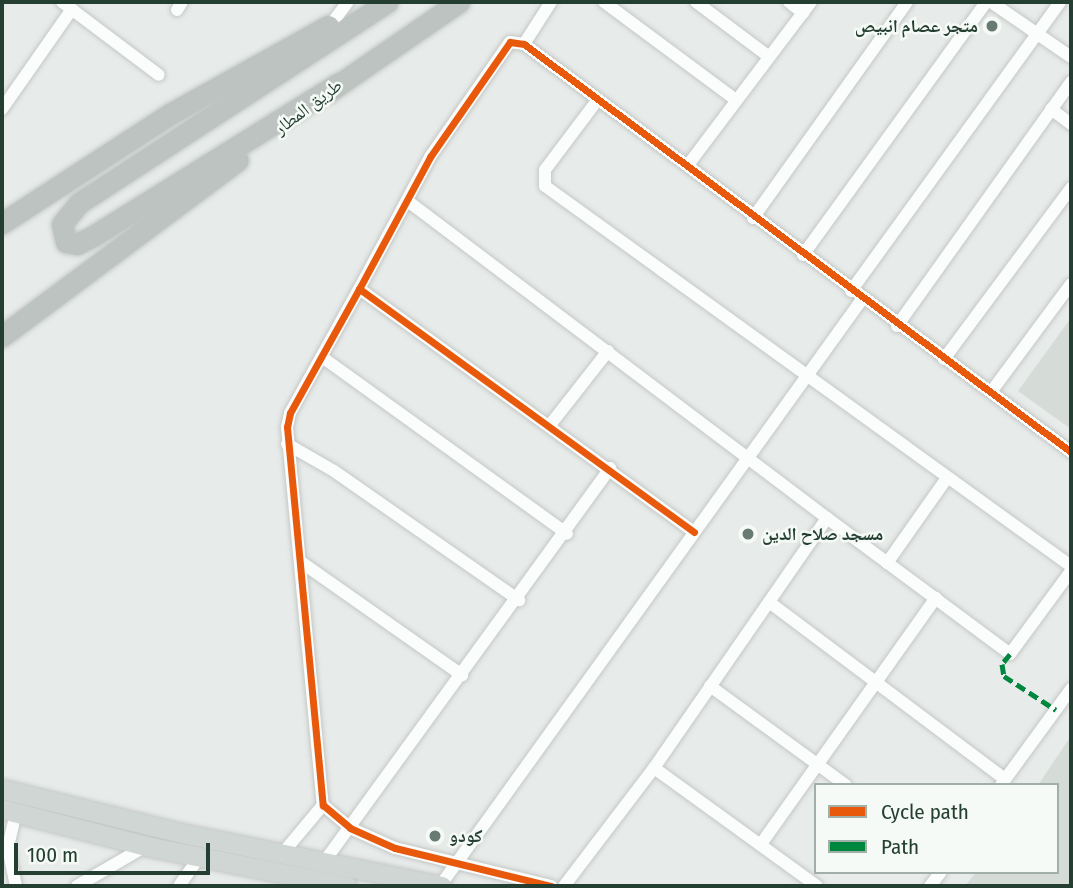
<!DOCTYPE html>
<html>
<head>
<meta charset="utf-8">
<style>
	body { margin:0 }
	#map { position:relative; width:1073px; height:888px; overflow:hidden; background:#e7ebe9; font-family:"Fira Sans Condensed","Noto Naskh Arabic",sans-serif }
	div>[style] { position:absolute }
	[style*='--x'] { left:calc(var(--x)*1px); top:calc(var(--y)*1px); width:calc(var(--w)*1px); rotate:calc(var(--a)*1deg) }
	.built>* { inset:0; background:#d5dcd8 }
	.roads { filter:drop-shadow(0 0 2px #c4c8c6) drop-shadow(0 0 2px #c4c8c6) }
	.street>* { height:12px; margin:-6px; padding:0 6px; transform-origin:6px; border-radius:6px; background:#fbfcfc }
	.primary>* { height:19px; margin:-9.5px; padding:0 9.5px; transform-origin:9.5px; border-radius:9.5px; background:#cfd6d3 }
	.highway>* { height:21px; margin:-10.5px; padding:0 10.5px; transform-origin:10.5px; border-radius:10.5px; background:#bcc3c0 }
	.quiet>* { height:5px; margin-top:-2.5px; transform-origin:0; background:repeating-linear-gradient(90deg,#00873e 0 10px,transparent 0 15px) }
	.cycleway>* { height:7px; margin:-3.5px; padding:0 3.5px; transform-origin:3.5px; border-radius:3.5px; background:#e8590c }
	.dots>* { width:19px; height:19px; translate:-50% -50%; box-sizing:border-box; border:4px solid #f5faf6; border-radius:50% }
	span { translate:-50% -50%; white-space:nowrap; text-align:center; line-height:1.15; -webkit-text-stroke:5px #f5faf6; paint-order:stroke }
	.poi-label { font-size:18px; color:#243f32; font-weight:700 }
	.right { translate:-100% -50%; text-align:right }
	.left { translate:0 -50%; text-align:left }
	.street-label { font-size:18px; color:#243f32 }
	.frame { position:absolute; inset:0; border:4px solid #243f32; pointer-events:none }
	.legend { position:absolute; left:814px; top:783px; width:245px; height:91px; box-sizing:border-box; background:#f5faf6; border:2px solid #a1afa8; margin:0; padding:9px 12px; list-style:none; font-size:21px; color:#243f32 }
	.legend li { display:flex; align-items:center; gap:14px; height:35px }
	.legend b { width:35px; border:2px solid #a1afa8 }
	.scale { position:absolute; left:14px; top:843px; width:196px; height:32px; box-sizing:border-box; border:4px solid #243f32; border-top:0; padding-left:9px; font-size:21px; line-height:24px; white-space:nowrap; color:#243f32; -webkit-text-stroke:5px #f5faf6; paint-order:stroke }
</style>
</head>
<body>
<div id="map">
	<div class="built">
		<i style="clip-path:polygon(1071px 318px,1071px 429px,1018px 391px)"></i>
		<i style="clip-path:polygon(1071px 736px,1071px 886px,965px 886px,976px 872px,1057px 872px,1057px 785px,1038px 785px)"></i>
	</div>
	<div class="roads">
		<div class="street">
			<i style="--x:62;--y:2;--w:121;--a:37"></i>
			<i style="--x:604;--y:2;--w:164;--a:36.6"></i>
			<i style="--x:696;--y:2;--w:90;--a:36.9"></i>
			<i style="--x:789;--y:2;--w:18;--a:38"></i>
			<i style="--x:991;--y:2;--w:97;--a:34.5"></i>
			<i style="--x:177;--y:10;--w:9;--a:-58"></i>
			<i style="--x:332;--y:23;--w:26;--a:-53"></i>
			<i style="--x:524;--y:44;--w:50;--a:-57.3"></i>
			<i style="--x:596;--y:102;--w:85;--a:126.9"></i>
			<i style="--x:545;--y:170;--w:16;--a:90"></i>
			<i style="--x:545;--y:186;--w:649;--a:35.85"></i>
			<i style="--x:2;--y:109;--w:122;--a:-55"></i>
			<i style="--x:1051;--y:109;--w:25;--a:37"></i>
			<i style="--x:688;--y:165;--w:204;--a:-53"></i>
			<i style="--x:409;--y:202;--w:524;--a:37.09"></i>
			<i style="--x:827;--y:518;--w:304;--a:124.7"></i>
			<i style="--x:654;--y:768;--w:148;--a:127.3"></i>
			<i style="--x:753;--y:218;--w:265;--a:-54.5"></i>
			<i style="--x:803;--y:255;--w:312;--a:-54.1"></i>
			<i style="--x:359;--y:289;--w:142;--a:119.1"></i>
			<i style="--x:290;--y:413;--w:14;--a:102"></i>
			<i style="--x:287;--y:427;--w:380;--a:84.6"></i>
			<i style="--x:323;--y:805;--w:35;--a:40"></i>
			<i style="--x:350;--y:828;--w:49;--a:24"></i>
			<i style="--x:395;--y:848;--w:161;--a:13.7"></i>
			<i style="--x:851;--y:291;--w:357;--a:-54.1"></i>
			<i style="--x:897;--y:326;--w:300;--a:-54.5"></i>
			<i style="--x:322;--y:357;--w:302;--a:35.8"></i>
			<i style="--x:944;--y:359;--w:213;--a:-53.4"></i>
			<i style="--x:991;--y:392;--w:134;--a:-53.5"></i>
			<i style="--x:550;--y:425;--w:94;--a:-51.9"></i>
			<i style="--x:287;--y:444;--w:54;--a:29.9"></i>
			<i style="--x:334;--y:471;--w:226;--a:34.9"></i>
			<i style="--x:827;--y:518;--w:228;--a:36.6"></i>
			<i style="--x:1010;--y:654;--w:103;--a:-53.7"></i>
			<i style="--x:694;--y:532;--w:414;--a:-144"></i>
			<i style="--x:359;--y:289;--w:150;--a:-61.7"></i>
			<i style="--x:430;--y:157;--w:140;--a:-55.2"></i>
			<i style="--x:510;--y:42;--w:14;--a:8"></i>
			<i style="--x:524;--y:44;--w:682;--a:36.72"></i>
			<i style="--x:301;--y:562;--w:197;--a:35.1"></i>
			<i style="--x:887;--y:563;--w:104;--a:-54.8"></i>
			<i style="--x:769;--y:602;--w:295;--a:36.9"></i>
			<i style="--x:710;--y:686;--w:168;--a:36.1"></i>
			<i style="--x:654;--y:768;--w:201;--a:35.9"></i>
			<i style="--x:1001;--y:785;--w:119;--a:-53.9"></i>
			<i style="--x:761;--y:844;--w:302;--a:-54.6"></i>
			<i style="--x:282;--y:854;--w:64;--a:-50.1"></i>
			<i style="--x:324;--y:862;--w:487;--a:-54"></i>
			<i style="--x:16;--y:886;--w:40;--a:-102"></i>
			<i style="--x:8;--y:847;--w:36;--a:-77"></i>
			<i style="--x:77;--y:886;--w:80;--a:-30.1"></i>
			<i style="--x:179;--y:886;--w:37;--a:-55"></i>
			<i style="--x:440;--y:886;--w:724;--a:-54.27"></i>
			<i style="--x:930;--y:886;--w:18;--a:-52"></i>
		</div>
		<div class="primary">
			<i style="--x:2;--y:789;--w:184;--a:13.8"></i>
			<i style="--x:181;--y:833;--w:266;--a:11.5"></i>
			<i style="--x:2;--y:809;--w:149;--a:14.4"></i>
			<i style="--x:146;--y:846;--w:205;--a:11.3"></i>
		</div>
		<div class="highway">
			<i style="--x:339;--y:83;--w:287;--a:148.1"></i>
			<i style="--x:95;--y:235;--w:20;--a:153"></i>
			<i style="--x:77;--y:244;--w:11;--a:-170"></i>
			<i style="--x:66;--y:242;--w:18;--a:-103"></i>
			<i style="--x:62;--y:224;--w:27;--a:-51"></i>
			<i style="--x:79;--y:203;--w:368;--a:-33.1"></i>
			<i style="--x:328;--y:92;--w:159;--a:-34.5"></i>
			<i style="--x:2;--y:223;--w:200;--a:-33"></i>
			<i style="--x:170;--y:114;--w:181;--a:-29.1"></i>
			<i style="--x:2;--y:336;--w:294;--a:-36.7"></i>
		</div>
	</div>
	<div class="quiet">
		<i style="--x:1010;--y:654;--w:13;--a:129"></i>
		<i style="--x:1002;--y:664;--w:12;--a:81"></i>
		<i style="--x:1004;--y:676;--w:62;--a:33.2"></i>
	</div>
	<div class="cycleway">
		<i style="--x:359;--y:289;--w:142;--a:119.1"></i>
		<i style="--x:290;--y:413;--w:14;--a:102"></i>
		<i style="--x:287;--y:427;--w:380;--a:84.6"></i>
		<i style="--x:323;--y:805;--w:35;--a:40"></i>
		<i style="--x:350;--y:828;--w:49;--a:24"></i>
		<i style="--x:395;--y:848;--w:161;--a:13.7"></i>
		<i style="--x:694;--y:532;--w:414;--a:-144"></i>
		<i style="--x:359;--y:289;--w:150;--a:-61.7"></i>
		<i style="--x:430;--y:157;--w:140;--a:-55.2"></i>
		<i style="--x:510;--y:42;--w:14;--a:8"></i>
		<i style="--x:524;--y:44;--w:682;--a:36.72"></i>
	</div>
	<div class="dots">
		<i style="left:992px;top:26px;background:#687b72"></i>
		<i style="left:748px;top:534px;background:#687b72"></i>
		<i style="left:435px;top:836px;background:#687b72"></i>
	</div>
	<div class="poi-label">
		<span class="right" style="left:978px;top:26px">متجر عصام انبيص</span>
		<span class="left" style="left:762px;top:534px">مسجد صلاح الدين</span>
		<span class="left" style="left:449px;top:836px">كودو</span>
	</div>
	<div class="street-label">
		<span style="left:308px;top:107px;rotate:-37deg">طريق المطار</span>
	</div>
	<div class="frame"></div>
	<ul class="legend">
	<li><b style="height:9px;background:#e8590c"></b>Cycle path</li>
	<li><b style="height:9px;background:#00873e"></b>Path</li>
	</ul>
	<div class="scale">100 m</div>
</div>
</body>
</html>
